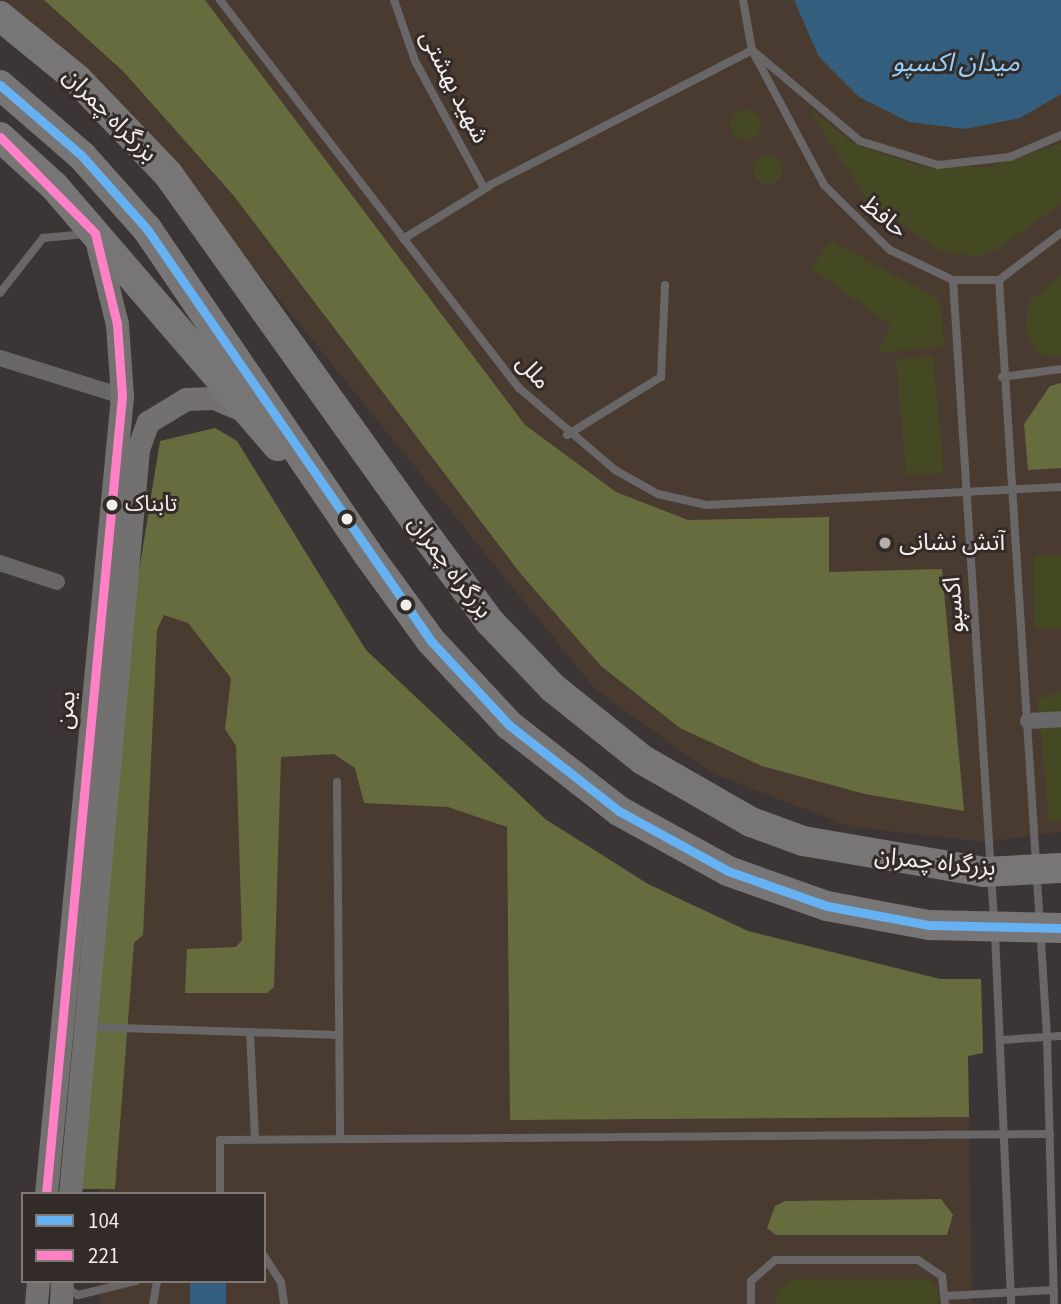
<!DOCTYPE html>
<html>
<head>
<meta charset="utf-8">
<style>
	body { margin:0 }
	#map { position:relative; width:1061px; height:1304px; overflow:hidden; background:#3b3635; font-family:"Source Sans 3","Noto Sans Arabic",sans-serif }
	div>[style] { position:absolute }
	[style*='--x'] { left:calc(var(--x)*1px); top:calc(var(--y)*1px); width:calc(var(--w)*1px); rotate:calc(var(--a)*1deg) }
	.commercial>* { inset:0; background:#493b30 }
	.green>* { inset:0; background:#454923; transform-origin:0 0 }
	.round { border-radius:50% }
	.forest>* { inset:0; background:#676c3f }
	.water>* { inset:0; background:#345e7d; transform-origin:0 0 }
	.lane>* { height:8px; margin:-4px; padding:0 4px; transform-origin:4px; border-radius:4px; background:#686666 }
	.street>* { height:16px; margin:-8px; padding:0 8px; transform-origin:8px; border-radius:8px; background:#686666 }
	.secondary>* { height:23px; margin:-11.5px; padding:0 11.5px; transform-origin:11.5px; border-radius:11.5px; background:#737170 }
	.highway>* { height:30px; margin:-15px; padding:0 15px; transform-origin:15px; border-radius:15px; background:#777575 }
	.bus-1>* { height:9px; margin:-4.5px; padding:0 4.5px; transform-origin:4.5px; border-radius:4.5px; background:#66b1f2 }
	.bus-2>* { height:9px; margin:-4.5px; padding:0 4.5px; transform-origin:4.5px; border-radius:4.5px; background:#ff80c5 }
	.dots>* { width:19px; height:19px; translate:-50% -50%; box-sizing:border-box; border:4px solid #332b28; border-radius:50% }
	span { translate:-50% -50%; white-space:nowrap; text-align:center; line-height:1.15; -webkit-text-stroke:6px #332b28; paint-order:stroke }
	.bus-label { font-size:22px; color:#f3edeb }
	.left { translate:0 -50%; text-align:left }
	.street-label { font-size:24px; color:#f3edeb }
	.poi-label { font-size:24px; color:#f3edeb }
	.water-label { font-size:26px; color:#96cff9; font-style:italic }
	.legend { position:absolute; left:21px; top:1192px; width:245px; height:91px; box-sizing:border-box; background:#332b28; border:2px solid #807976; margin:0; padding:9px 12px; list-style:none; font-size:21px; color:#f3edeb }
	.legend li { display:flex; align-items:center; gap:14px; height:35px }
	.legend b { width:35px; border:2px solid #807976 }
</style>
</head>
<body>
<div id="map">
	<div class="commercial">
		<i style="clip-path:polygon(1px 0,1061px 0,1061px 832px,983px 842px,851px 827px,712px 773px,596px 690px,160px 152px,76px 58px)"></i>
		<i style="clip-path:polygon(215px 428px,247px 459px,366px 650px,546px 819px,648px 884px,748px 931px,940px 979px,981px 979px,983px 1053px,968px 1057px,972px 1304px,100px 1304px,101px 1281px,264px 1281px,264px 1194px,101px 1194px,160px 441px)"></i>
	</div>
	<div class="green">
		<i style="clip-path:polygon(808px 108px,852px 143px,918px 166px,988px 167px,1061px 144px,1061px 204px,996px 250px,977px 257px,939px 250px,867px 199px)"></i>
		<i class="round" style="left:731px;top:110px;width:30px;height:30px"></i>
		<i class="round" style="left:754px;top:156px;width:28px;height:28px"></i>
		<i style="clip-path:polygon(831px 241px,939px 299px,944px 346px,877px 353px,891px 325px,811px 268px)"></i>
		<i style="clip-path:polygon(1061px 275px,1061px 356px,1038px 354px,1026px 330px,1029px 302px)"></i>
		<i style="left:933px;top:356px;width:117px;height:37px;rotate:85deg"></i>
		<i style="left:1061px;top:556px;width:72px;height:27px;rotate:90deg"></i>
		<i style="clip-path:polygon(1061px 692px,1061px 821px,1049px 822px,1038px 699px)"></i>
		<i style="clip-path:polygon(791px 1279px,929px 1279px,937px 1285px,939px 1304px,777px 1304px,776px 1292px)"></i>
	</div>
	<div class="forest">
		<i style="clip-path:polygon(44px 0,205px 0,525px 425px,616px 492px,688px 520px,829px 517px,829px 572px,942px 569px,964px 811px,865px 794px,762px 766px,680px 728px,601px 666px,520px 573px,234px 196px,123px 71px)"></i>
		<i style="clip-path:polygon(1061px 383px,1061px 468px,1028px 470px,1024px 424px,1050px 386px)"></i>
		<i style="clip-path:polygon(215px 428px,237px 441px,366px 650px,545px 819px,648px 884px,748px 931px,940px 979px,981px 979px,983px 1053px,968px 1056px,969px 1117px,510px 1120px,507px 827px,448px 807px,364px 803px,355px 768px,334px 754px,281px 757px,274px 987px,267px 993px,185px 993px,187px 949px,236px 947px,242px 940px,236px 746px,225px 729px,231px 678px,188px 623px,164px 615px,157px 630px,143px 935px,134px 943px,115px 1189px,81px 1189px,134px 602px,160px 441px)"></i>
		<i style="clip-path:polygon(941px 1199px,953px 1215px,947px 1235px,776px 1235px,767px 1228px,775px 1206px,785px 1201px)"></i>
	</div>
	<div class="water">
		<i style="clip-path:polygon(794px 0,1061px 0,1061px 94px,1020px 118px,965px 129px,909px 122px,859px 97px,819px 57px)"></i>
		<i style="left:190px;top:1281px;width:36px;height:23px"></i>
	</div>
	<div class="lane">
		<i style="--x:220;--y:0;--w:490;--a:52.4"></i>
		<i style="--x:519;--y:388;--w:126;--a:40.5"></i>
		<i style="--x:615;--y:470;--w:49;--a:29.2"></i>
		<i style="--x:658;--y:494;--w:50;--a:12.7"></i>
		<i style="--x:707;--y:505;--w:354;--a:-2.9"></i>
		<i style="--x:394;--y:0;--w:65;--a:71"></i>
		<i style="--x:415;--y:61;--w:145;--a:61.5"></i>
		<i style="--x:484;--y:188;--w:301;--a:-27.2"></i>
		<i style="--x:752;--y:50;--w:153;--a:61.9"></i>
		<i style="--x:824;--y:185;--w:93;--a:44.6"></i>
		<i style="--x:890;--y:250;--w:70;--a:25.5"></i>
		<i style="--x:953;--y:280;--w:46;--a:0"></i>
		<i style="--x:999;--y:280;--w:78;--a:-37.2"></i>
		<i style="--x:743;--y:0;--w:51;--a:79.8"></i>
		<i style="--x:752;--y:50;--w:141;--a:40.1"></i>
		<i style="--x:860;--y:141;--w:82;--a:17.1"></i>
		<i style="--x:938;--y:165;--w:72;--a:-6.3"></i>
		<i style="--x:1010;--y:157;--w:56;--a:-23.3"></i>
		<i style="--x:403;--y:239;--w:100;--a:-31.5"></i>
		<i style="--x:953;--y:280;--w:641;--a:86.33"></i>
		<i style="--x:999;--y:280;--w:759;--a:86.37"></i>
		<i style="--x:1047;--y:1037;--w:267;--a:88.5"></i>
		<i style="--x:0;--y:293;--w:70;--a:-52"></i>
		<i style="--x:43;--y:238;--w:43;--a:-5.3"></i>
		<i style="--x:1002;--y:377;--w:60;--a:-7.7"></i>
		<i style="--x:567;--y:435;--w:110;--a:-31.7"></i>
		<i style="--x:661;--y:377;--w:92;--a:-87.5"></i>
		<i style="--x:337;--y:782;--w:357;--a:89.5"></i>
		<i style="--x:995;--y:933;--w:371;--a:87.5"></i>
		<i style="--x:87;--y:1027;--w:252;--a:1.8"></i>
		<i style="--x:250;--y:1032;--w:108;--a:87.3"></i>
		<i style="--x:1002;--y:1040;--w:59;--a:-3.9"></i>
		<i style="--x:220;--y:1194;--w:54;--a:-90"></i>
		<i style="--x:220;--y:1140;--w:830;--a:-0.41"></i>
		<i style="--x:264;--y:1256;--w:31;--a:57"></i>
		<i style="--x:281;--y:1282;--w:22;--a:82"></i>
		<i style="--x:66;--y:1288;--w:14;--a:30"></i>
		<i style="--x:78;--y:1295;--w:60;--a:-13.6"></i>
		<i style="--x:945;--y:1296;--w:109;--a:-3.2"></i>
		<i style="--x:153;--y:1304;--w:23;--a:-80"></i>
		<i style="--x:751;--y:1304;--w:23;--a:-90"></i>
		<i style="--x:751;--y:1281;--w:32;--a:-41"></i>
		<i style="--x:775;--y:1260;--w:143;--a:0"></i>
		<i style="--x:918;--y:1260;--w:29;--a:34"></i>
		<i style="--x:942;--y:1276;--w:28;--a:84"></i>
	</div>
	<div class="street">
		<i style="--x:0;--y:358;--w:128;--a:17.3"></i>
		<i style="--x:0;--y:563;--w:60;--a:18.4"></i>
		<i style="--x:1028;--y:721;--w:33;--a:-3"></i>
	</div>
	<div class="secondary">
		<i style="--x:46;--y:1194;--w:802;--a:-84.56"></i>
		<i style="--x:122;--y:396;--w:72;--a:-94"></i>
		<i style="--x:117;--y:324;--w:91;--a:-104"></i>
		<i style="--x:70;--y:1194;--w:748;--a:-84.78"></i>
		<i style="--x:138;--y:449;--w:29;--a:-70"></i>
		<i style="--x:148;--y:422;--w:44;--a:-31.2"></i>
		<i style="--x:186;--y:399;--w:28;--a:-2"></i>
		<i style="--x:214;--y:398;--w:36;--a:23"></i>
		<i style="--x:36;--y:1304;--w:23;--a:-85"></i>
		<i style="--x:61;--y:1304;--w:23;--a:-88"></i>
	</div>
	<div class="highway">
		<i style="--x:0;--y:16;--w:99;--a:39.3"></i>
		<i style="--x:77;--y:79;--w:132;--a:46.2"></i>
		<i style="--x:168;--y:174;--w:424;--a:54.5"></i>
		<i style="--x:414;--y:519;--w:128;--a:53.6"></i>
		<i style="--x:490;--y:622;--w:91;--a:46.3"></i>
		<i style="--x:553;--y:688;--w:115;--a:38.7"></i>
		<i style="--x:643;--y:760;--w:125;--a:29.9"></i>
		<i style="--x:751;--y:822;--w:55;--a:20.1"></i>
		<i style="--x:803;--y:841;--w:184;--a:9.7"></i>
		<i style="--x:984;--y:872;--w:77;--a:-3"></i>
		<i style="--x:0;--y:85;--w:108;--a:40.9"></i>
		<i style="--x:82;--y:156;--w:98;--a:48.3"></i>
		<i style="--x:147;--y:229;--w:392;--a:55.8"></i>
		<i style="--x:367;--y:553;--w:109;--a:54"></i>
		<i style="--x:431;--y:641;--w:115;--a:47.1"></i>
		<i style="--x:509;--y:725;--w:140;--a:38"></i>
		<i style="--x:619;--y:811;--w:124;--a:28.8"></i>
		<i style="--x:728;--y:871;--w:105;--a:19.5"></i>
		<i style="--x:827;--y:906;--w:104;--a:10.6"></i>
		<i style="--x:929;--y:925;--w:132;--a:1.3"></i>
		<i style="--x:0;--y:137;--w:73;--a:42.2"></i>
		<i style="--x:54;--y:186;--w:343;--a:49.3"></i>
	</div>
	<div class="bus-1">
		<i style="--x:0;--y:85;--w:108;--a:40.9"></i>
		<i style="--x:82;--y:156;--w:98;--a:48.3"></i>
		<i style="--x:147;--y:229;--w:500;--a:55.42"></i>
		<i style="--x:431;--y:641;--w:115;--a:47.1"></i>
		<i style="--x:509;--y:725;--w:140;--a:38"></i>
		<i style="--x:619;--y:811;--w:124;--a:28.8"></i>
		<i style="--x:728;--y:871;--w:105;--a:19.5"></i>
		<i style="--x:827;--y:906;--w:104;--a:10.6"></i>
		<i style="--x:929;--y:925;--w:132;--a:1.3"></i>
	</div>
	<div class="bus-2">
		<i style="--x:0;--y:137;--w:135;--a:45.3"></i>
		<i style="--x:95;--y:233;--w:94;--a:76.4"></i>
		<i style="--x:117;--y:324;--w:72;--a:86"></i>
		<i style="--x:122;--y:396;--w:802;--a:95.44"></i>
	</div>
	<div class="dots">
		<i style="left:112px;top:505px;background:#f3edeb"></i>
		<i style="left:347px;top:519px;background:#f3edeb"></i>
		<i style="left:885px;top:543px;background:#b3adab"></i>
		<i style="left:406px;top:605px;background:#f3edeb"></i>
	</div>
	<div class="bus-label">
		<span class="left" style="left:125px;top:505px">تابناک</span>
	</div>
	<div class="street-label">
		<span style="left:454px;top:87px;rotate:63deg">شهید بهشتی</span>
		<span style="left:110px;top:115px;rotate:45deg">بزرگراه چمران</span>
		<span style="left:884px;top:217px;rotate:40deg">حافظ</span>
		<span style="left:533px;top:372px;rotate:48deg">ملل</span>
		<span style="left:450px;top:567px;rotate:53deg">بزرگراه چمران</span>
		<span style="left:954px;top:605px;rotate:-94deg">اکسپو</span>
		<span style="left:66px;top:710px;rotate:-85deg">یمن</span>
		<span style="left:935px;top:862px;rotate:6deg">بزرگراه چمران</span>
	</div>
	<div class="poi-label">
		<span class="left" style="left:899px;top:543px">آتش نشانی</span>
	</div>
	<div class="water-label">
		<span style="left:956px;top:63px">میدان اکسپو</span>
	</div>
	<ul class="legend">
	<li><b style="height:9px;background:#66b1f2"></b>104</li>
	<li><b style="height:9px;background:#ff80c5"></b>221</li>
	</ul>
</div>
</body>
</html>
